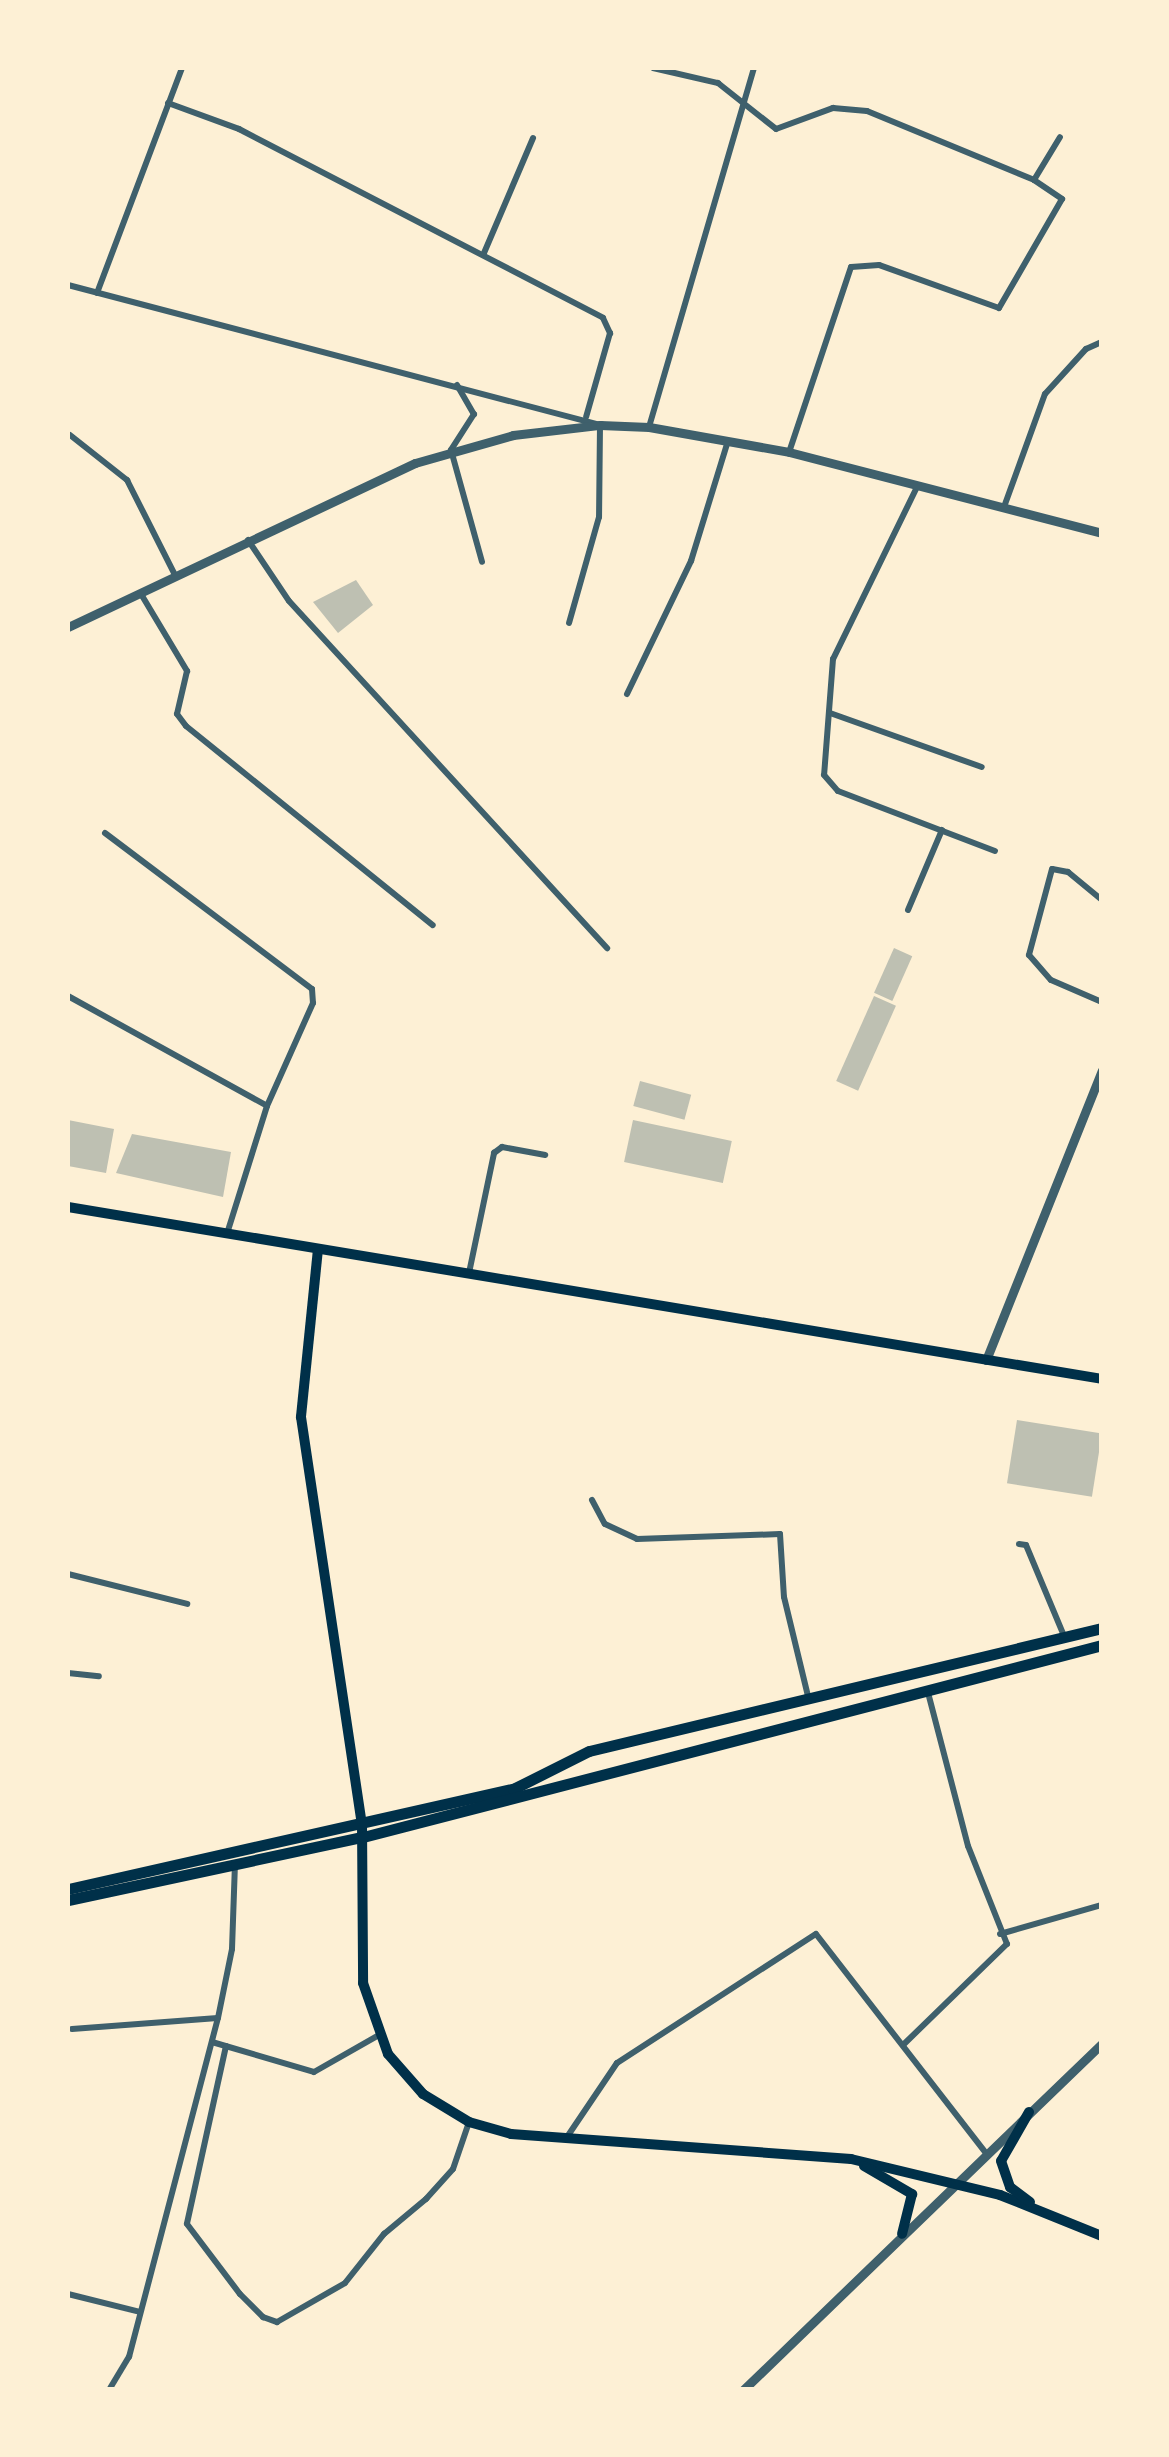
<!DOCTYPE html>
<html>
<head>
<meta charset="utf-8">
<style>
	body { margin:0 }
	#map { position:relative; width:1169px; height:2457px; overflow:hidden; background:#fdf0d5; font-family:"Fira Sans Condensed",sans-serif }
	div>[style] { position:absolute }
	[style*='--x'] { left:calc(var(--x)*1px); top:calc(var(--y)*1px); width:calc(var(--w)*1px); rotate:calc(var(--a)*1deg) }
	.building>* { inset:0; background:#bec0b2; transform-origin:0 0 }
	.minor>* { height:6px; margin:-3px; padding:0 3px; transform-origin:3px; border-radius:3px; background:#3f606c }
	.tertiary>* { height:9px; margin:-4.5px; padding:0 4.5px; transform-origin:4.5px; border-radius:4.5px; background:#3f606c }
	.secondary>* { height:10px; margin:-5px; padding:0 5px; transform-origin:5px; border-radius:5px; background:#003049 }
	.trunk>* { height:11px; margin:-5.5px; padding:0 5.5px; transform-origin:5.5px; border-radius:5.5px; background:#003049 }
	span { translate:-50% -50%; white-space:nowrap; text-align:center; line-height:1.15; -webkit-text-stroke:8px #fdf0d5; paint-order:stroke }
	.frame { position:absolute; inset:0; border:70px solid #fdf0d5; pointer-events:none }
</style>
</head>
<body>
<div id="map">
	<div class="building">
		<i style="clip-path:polygon(356px 580px,373px 605px,338px 633px,313px 602px)"></i>
		<i style="left:894px;top:948px;width:20px;height:49px;rotate:24deg"></i>
		<i style="left:874px;top:996px;width:24px;height:93px;rotate:24deg"></i>
		<i style="left:640px;top:1081px;width:53px;height:26px;rotate:15deg"></i>
		<i style="clip-path:polygon(68px 1120px,114px 1129px,106px 1173px,68px 1166px)"></i>
		<i style="left:633px;top:1120px;width:101px;height:43px;rotate:12deg"></i>
		<i style="clip-path:polygon(132px 1134px,231px 1152px,223px 1197px,116px 1173px)"></i>
		<i style="left:1017px;top:1420px;width:86px;height:64px;rotate:9deg"></i>
	</div>
	<div class="minor">
		<i style="--x:653;--y:68;--w:67;--a:13"></i>
		<i style="--x:718;--y:83;--w:74;--a:38.4"></i>
		<i style="--x:776;--y:129;--w:61;--a:-20.2"></i>
		<i style="--x:833;--y:108;--w:34;--a:5"></i>
		<i style="--x:867;--y:111;--w:181;--a:22.4"></i>
		<i style="--x:1034;--y:180;--w:34;--a:34"></i>
		<i style="--x:1062;--y:199;--w:126;--a:120"></i>
		<i style="--x:999;--y:308;--w:127;--a:-160.3"></i>
		<i style="--x:879;--y:265;--w:28;--a:176"></i>
		<i style="--x:851;--y:267;--w:195;--a:108.5"></i>
		<i style="--x:168;--y:103;--w:76;--a:20.1"></i>
		<i style="--x:239;--y:129;--w:410;--a:27.4"></i>
		<i style="--x:603;--y:318;--w:17;--a:65"></i>
		<i style="--x:610;--y:333;--w:87;--a:105.9"></i>
		<i style="--x:1034;--y:180;--w:50;--a:-58.8"></i>
		<i style="--x:484;--y:253;--w:125;--a:-66.9"></i>
		<i style="--x:68;--y:285;--w:550;--a:14.74"></i>
		<i style="--x:600;--y:425;--w:92;--a:90.6"></i>
		<i style="--x:599;--y:517;--w:110;--a:105.8"></i>
		<i style="--x:97;--y:293;--w:241;--a:-69.3"></i>
		<i style="--x:457;--y:385;--w:34;--a:60"></i>
		<i style="--x:474;--y:414;--w:43;--a:122.6"></i>
		<i style="--x:451;--y:450;--w:116;--a:74.5"></i>
		<i style="--x:649;--y:427;--w:374;--a:-73.7"></i>
		<i style="--x:70;--y:435;--w:73;--a:38.3"></i>
		<i style="--x:127;--y:480;--w:106;--a:63.2"></i>
		<i style="--x:917;--y:487;--w:191;--a:116"></i>
		<i style="--x:833;--y:659;--w:116;--a:94.4"></i>
		<i style="--x:824;--y:775;--w:21;--a:49"></i>
		<i style="--x:838;--y:791;--w:168;--a:20.9"></i>
		<i style="--x:1004;--y:507;--w:120;--a:-70.1"></i>
		<i style="--x:1045;--y:394;--w:61;--a:-47.7"></i>
		<i style="--x:1086;--y:349;--w:17;--a:-24"></i>
		<i style="--x:248;--y:540;--w:73;--a:56.1"></i>
		<i style="--x:289;--y:601;--w:471;--a:47.5"></i>
		<i style="--x:141;--y:594;--w:90;--a:59.1"></i>
		<i style="--x:187;--y:671;--w:44;--a:103.1"></i>
		<i style="--x:177;--y:714;--w:15;--a:53"></i>
		<i style="--x:186;--y:726;--w:317;--a:38.9"></i>
		<i style="--x:627;--y:694;--w:148;--a:-64.3"></i>
		<i style="--x:691;--y:561;--w:126;--a:-72.9"></i>
		<i style="--x:830;--y:713;--w:161;--a:19.6"></i>
		<i style="--x:105;--y:833;--w:259;--a:37"></i>
		<i style="--x:312;--y:989;--w:14;--a:86"></i>
		<i style="--x:313;--y:1003;--w:113;--a:114.1"></i>
		<i style="--x:267;--y:1106;--w:134;--a:107.4"></i>
		<i style="--x:1102;--y:900;--w:44;--a:-140.5"></i>
		<i style="--x:1068;--y:872;--w:16;--a:-169"></i>
		<i style="--x:1052;--y:869;--w:89;--a:105"></i>
		<i style="--x:1029;--y:955;--w:33;--a:49"></i>
		<i style="--x:1051;--y:980;--w:56;--a:23.3"></i>
		<i style="--x:908;--y:910;--w:87;--a:-67"></i>
		<i style="--x:68;--y:996;--w:227;--a:28.9"></i>
		<i style="--x:469;--y:1273;--w:123;--a:-78.2"></i>
		<i style="--x:494;--y:1153;--w:10;--a:-37"></i>
		<i style="--x:502;--y:1147;--w:44;--a:10.5"></i>
		<i style="--x:592;--y:1500;--w:27;--a:62"></i>
		<i style="--x:605;--y:1524;--w:35;--a:25"></i>
		<i style="--x:637;--y:1539;--w:143;--a:-2"></i>
		<i style="--x:780;--y:1534;--w:63;--a:86.4"></i>
		<i style="--x:784;--y:1597;--w:106;--a:76.4"></i>
		<i style="--x:1019;--y:1544;--w:7;--a:8"></i>
		<i style="--x:1026;--y:1545;--w:99;--a:67.3"></i>
		<i style="--x:68;--y:1574;--w:123;--a:14.1"></i>
		<i style="--x:68;--y:1673;--w:31;--a:6"></i>
		<i style="--x:1000;--y:1934;--w:106;--a:-15.9"></i>
		<i style="--x:72;--y:2029;--w:146;--a:-4.3"></i>
		<i style="--x:212;--y:2042;--w:106;--a:16.4"></i>
		<i style="--x:314;--y:2072;--w:75;--a:-29.6"></i>
		<i style="--x:903;--y:2045;--w:145;--a:-44.2"></i>
		<i style="--x:1007;--y:1944;--w:105;--a:-111.7"></i>
		<i style="--x:968;--y:1846;--w:159;--a:-104.6"></i>
		<i style="--x:226;--y:2046;--w:182;--a:102.4"></i>
		<i style="--x:187;--y:2224;--w:88;--a:52.9"></i>
		<i style="--x:240;--y:2294;--w:33;--a:45"></i>
		<i style="--x:263;--y:2317;--w:15;--a:20"></i>
		<i style="--x:277;--y:2322;--w:78;--a:-29.8"></i>
		<i style="--x:345;--y:2283;--w:63;--a:-51.5"></i>
		<i style="--x:384;--y:2234;--w:55;--a:-39.8"></i>
		<i style="--x:426;--y:2199;--w:40;--a:-48"></i>
		<i style="--x:453;--y:2169;--w:50;--a:-71.2"></i>
		<i style="--x:567;--y:2137;--w:89;--a:-56"></i>
		<i style="--x:617;--y:2063;--w:237;--a:-33"></i>
		<i style="--x:816;--y:1934;--w:277;--a:52.2"></i>
		<i style="--x:68;--y:2294;--w:74;--a:14"></i>
		<i style="--x:109;--y:2390;--w:39;--a:-59"></i>
		<i style="--x:129;--y:2357;--w:350;--a:-75.3"></i>
		<i style="--x:218;--y:2018;--w:70;--a:-78.5"></i>
		<i style="--x:232;--y:1949;--w:84;--a:-88"></i>
	</div>
	<div class="tertiary">
		<i style="--x:68;--y:627;--w:384;--a:-25.3"></i>
		<i style="--x:415;--y:463;--w:102;--a:-15.9"></i>
		<i style="--x:513;--y:435;--w:88;--a:-6.6"></i>
		<i style="--x:600;--y:425;--w:49;--a:2.3"></i>
		<i style="--x:649;--y:427;--w:142;--a:10.1"></i>
		<i style="--x:789;--y:452;--w:323;--a:14.5"></i>
		<i style="--x:986;--y:1360;--w:312;--a:-68.2"></i>
		<i style="--x:743;--y:2390;--w:499;--a:-44"></i>
	</div>
	<div class="secondary">
		<i style="--x:68;--y:1207;--w:1048;--a:9.44"></i>
		<i style="--x:318;--y:1249;--w:169;--a:95.8"></i>
		<i style="--x:301;--y:1417;--w:411;--a:81.5"></i>
		<i style="--x:362;--y:1823;--w:160;--a:89.6"></i>
		<i style="--x:363;--y:1983;--w:75;--a:70.6"></i>
		<i style="--x:388;--y:2054;--w:53;--a:48.8"></i>
		<i style="--x:423;--y:2094;--w:54;--a:31.3"></i>
		<i style="--x:469;--y:2122;--w:44;--a:15.9"></i>
		<i style="--x:511;--y:2134;--w:341;--a:4.2"></i>
		<i style="--x:851;--y:2159;--w:153;--a:13.6"></i>
		<i style="--x:1000;--y:2195;--w:110;--a:21.9"></i>
		<i style="--x:1029;--y:2112;--w:56;--a:119.7"></i>
		<i style="--x:1001;--y:2161;--w:28;--a:71"></i>
		<i style="--x:1010;--y:2187;--w:25;--a:37"></i>
		<i style="--x:864;--y:2166;--w:56;--a:30.3"></i>
		<i style="--x:912;--y:2194;--w:41;--a:104"></i>
	</div>
	<div class="trunk">
		<i style="--x:68;--y:1889;--w:456;--a:-12.7"></i>
		<i style="--x:513;--y:1789;--w:85;--a:-26.6"></i>
		<i style="--x:589;--y:1751;--w:528;--a:-13.48"></i>
		<i style="--x:68;--y:1900;--w:302;--a:-12.1"></i>
		<i style="--x:363;--y:1837;--w:764;--a:-14.56"></i>
	</div>
	<div class="frame"></div>
</div>
</body>
</html>
